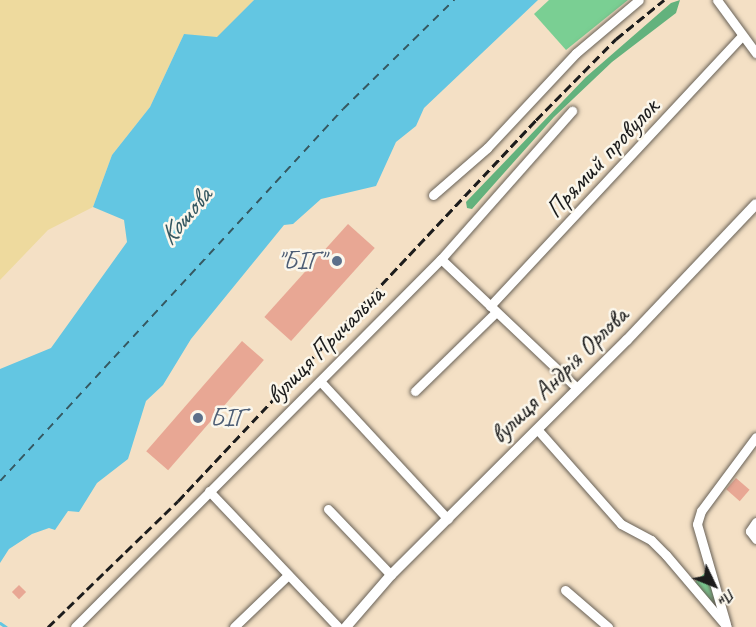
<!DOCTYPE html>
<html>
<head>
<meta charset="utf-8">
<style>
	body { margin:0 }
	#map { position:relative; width:756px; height:627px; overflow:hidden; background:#f4e0c5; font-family:Caveat,sans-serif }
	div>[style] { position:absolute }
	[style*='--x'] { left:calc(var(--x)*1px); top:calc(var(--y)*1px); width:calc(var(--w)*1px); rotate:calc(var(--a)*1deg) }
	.green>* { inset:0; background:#7acf93 }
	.forest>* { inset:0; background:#63b27d }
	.sand>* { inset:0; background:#eeda9e }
	.water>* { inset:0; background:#63c6e2 }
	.stream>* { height:3px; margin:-1.5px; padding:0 1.5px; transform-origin:1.5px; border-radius:1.5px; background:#63c6e2 }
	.ferry>* { height:1.5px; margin-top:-0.75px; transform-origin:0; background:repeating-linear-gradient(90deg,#355861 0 8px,transparent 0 14px) }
	.building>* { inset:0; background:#e8a794; transform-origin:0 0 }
	.roads { filter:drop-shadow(0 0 2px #686157) drop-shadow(0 0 2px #686157) }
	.minor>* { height:9px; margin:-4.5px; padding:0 4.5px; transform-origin:4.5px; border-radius:4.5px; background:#fff }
	.tertiary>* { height:10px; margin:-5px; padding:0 5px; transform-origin:5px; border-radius:5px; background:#fff }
	.rail>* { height:3px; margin-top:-1.5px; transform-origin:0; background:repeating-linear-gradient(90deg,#1c1c1c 0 9px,transparent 0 13.5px) }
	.dots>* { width:16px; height:16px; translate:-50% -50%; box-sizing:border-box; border:3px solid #fbf7ec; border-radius:50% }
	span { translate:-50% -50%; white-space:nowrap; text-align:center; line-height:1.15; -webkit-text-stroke:5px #fbf7ec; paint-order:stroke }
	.street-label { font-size:26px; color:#1c1c1c }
	.service-label { font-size:26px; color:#4e5e75 }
	.right { translate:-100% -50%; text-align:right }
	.left { translate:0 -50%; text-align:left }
	.water-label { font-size:27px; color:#355861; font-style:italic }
	.north { position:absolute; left:684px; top:555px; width:60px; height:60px; -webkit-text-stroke:4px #fbf7ec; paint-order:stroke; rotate:133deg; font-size:16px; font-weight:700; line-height:24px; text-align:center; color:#1c1c1c }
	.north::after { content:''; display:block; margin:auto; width:21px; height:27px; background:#1c1c1c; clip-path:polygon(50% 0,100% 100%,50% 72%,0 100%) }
</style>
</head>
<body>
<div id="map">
	<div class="green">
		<i style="clip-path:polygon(549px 0,628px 0,566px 50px,534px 14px)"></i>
		<i style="clip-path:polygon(708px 570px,719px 612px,695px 582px)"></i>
	</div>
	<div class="forest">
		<i style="clip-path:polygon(680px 0,676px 13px,612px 62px,554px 117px,472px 209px,467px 208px,466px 202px,586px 77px,671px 3px)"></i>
	</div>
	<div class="sand">
		<i style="clip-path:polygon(0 0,254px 0,217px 38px,184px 34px,150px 107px,112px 155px,93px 207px,48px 230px,0 280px)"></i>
	</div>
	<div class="water">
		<i style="clip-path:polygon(254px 0,538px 0,424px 108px,416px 126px,396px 142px,376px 186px,321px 199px,293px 224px,284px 225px,191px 339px,163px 385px,146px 401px,128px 459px,97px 483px,79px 512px,68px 511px,55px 530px,49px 528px,32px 534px,9px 549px,0 563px,0 369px,51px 348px,127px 242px,124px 220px,93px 207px,112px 155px,150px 107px,184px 34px,217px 37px)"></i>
	</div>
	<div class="stream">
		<i style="--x:0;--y:623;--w:7;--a:34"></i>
	</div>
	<div class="ferry">
		<i style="--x:0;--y:481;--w:506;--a:-47.32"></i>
		<i style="--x:343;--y:109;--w:156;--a:-44.5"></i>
	</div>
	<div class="building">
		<i style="left:348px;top:224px;width:36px;height:125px;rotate:42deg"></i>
		<i style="left:242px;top:341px;width:29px;height:146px;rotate:41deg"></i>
		<i style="left:736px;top:478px;width:18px;height:15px;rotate:41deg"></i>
		<i style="left:19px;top:585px;width:10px;height:10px;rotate:45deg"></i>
	</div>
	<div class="roads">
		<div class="minor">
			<i style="--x:717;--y:0;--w:66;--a:53.7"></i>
			<i style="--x:433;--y:195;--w:72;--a:-41"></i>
			<i style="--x:487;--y:148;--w:130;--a:-46.9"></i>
			<i style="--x:576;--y:53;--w:82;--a:-40.1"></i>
			<i style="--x:441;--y:259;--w:187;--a:43.5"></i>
			<i style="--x:490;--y:306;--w:369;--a:-47"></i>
			<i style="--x:320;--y:381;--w:188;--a:47.2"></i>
			<i style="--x:415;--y:391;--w:113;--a:-44.3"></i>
			<i style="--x:537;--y:429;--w:127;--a:48.5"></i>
			<i style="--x:621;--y:524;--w:34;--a:28"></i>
			<i style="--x:651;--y:540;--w:21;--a:45"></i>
			<i style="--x:666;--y:555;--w:94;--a:49.7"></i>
			<i style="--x:209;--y:491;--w:187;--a:46.5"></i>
			<i style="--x:328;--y:509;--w:91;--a:46.3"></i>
			<i style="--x:756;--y:522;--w:11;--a:124"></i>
			<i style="--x:750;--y:531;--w:10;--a:53"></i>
			<i style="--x:565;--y:590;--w:57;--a:40.7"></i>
			<i style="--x:726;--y:624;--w:104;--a:-106.2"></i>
			<i style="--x:697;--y:524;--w:14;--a:-73"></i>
			<i style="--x:701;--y:511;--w:92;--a:-53.4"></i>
			<i style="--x:75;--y:627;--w:519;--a:-45.16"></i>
			<i style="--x:441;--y:259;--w:198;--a:-48.5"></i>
			<i style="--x:234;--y:627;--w:75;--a:-43.9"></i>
		</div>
		<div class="tertiary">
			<i style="--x:346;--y:627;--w:69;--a:-49.1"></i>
			<i style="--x:391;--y:575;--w:333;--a:-44.9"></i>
			<i style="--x:627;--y:340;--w:187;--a:-46.5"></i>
		</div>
	</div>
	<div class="rail">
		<i style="--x:48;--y:627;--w:181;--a:-44.1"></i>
		<i style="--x:178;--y:501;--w:523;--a:-46.78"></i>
		<i style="--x:536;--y:120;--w:114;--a:-45.4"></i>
		<i style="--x:616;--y:39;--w:62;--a:-39.1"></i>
	</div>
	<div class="dots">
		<i style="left:337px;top:261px;background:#5c6f8a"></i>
		<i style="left:198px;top:418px;background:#5c6f8a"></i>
	</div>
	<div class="street-label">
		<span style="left:602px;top:158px;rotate:-47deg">Прямий провулок</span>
		<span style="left:325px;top:345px;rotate:-45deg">вулиця Причальна</span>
		<span style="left:559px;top:375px;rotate:-45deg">вулиця Андрія Орлова</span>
	</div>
	<div class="service-label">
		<span class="right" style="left:325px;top:261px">"БІГ"</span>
		<span class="left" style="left:210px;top:418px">БІГ</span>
	</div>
	<div class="water-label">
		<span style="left:185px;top:216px;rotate:-50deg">Кошова</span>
	</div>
	<div class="north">Пн</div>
</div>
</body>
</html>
